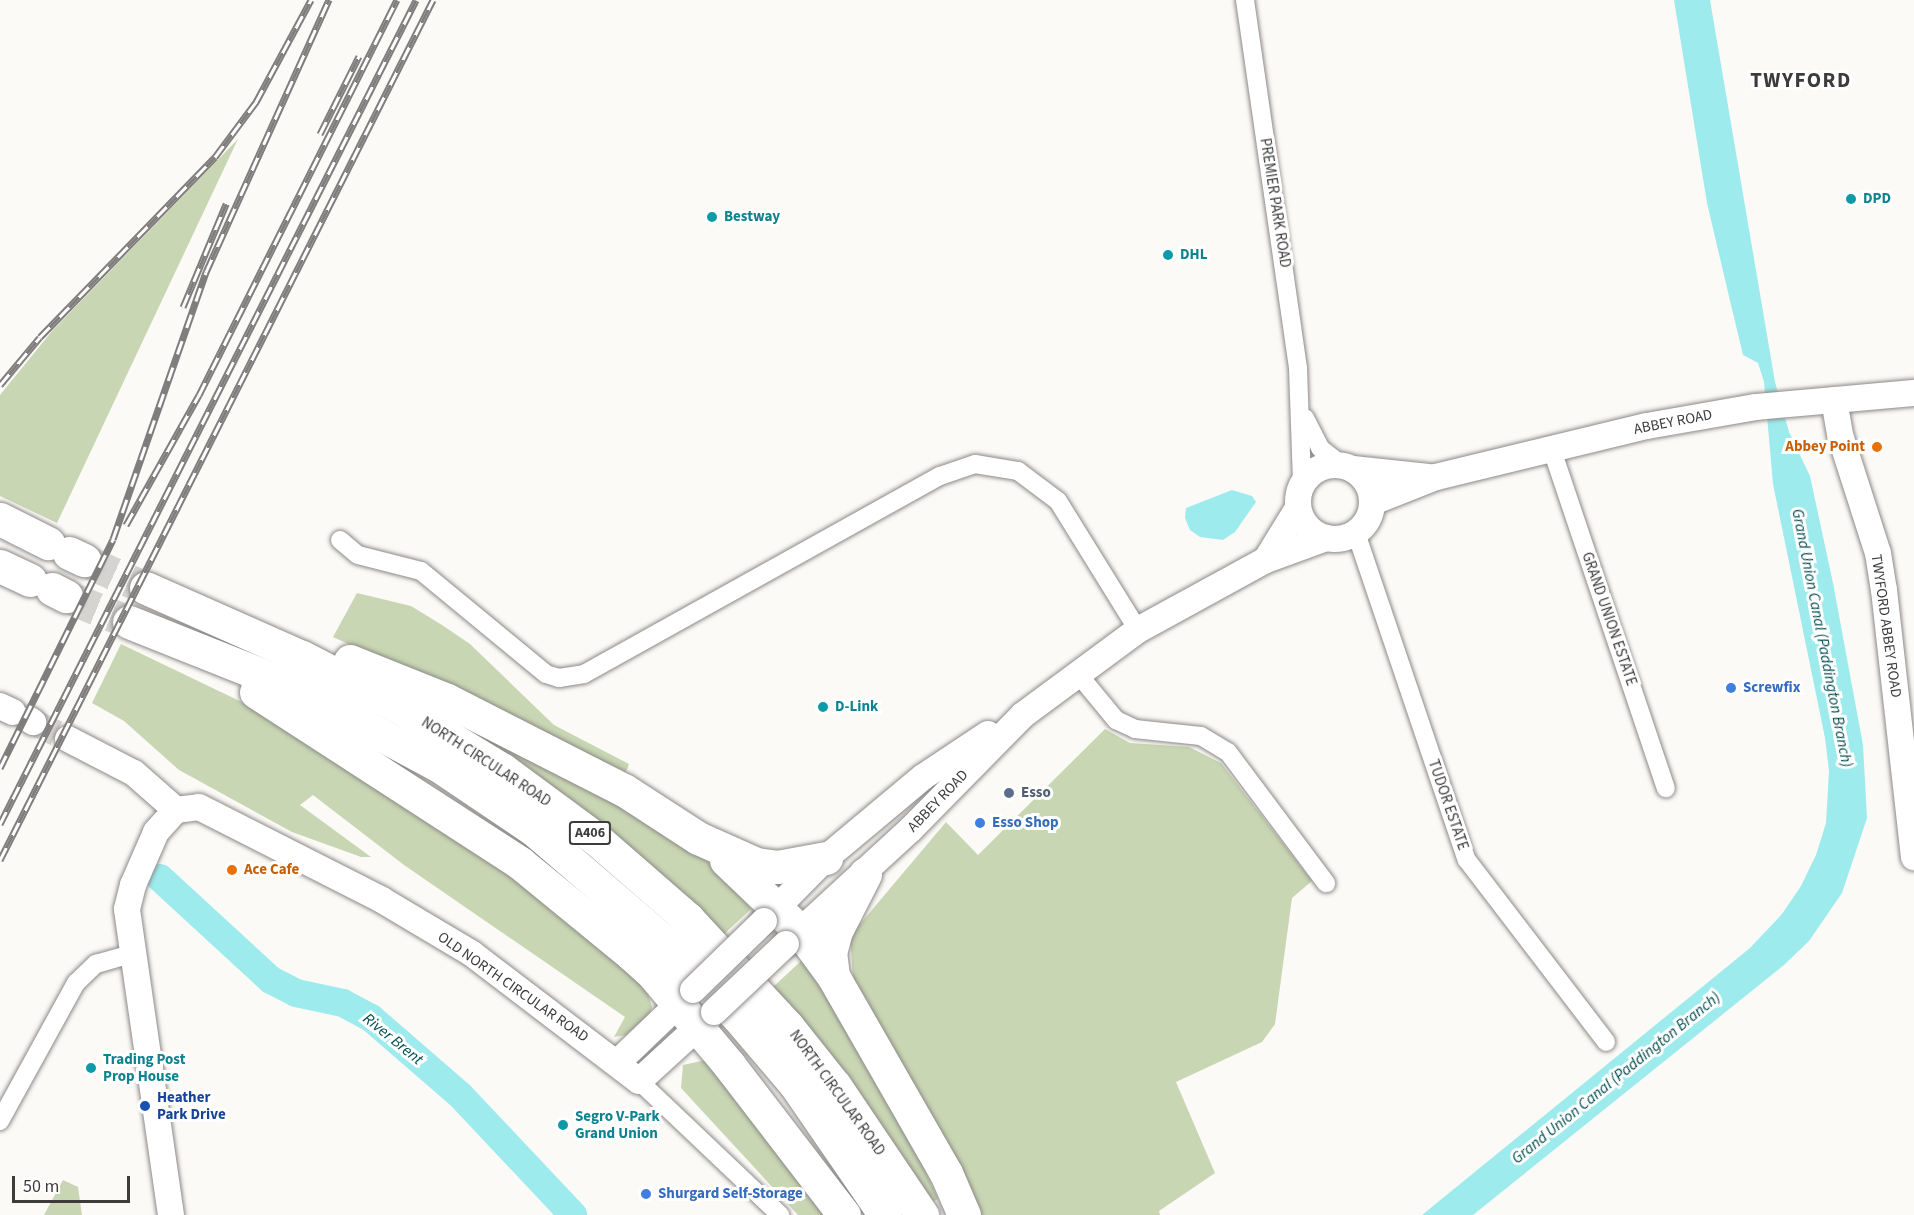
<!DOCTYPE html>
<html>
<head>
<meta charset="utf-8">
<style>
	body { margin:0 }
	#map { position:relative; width:1914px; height:1215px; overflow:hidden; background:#fcfaf7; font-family:"Source Sans 3",sans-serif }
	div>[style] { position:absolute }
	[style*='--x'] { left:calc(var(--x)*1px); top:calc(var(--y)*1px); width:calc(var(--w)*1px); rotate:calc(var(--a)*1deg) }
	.green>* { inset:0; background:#c8d6b3 }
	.water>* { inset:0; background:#9debed }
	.river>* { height:28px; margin:-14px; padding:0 14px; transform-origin:14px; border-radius:14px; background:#9debed }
	.secondary-tunnel>* { height:26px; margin-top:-13px; transform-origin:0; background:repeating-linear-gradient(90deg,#d6d4d1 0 26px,transparent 0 39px) }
	.highway-tunnel>* { height:33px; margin-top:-16.5px; transform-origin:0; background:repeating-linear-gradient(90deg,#d6d4d1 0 33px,transparent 0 49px) }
	.roads { filter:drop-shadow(0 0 2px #8c8987) drop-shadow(0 0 2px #8c8987) }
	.street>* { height:18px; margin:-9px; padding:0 9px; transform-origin:9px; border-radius:9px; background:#fff }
	.secondary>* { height:26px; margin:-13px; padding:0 13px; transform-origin:13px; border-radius:13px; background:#fff }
	.secondary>.ring { margin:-13px; padding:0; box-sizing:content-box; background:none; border:26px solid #fff; border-radius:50% }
	.highway>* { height:33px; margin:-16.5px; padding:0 16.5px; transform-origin:16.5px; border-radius:16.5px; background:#fff }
	.rail>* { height:7px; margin-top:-3.5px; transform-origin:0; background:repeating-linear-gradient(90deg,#fff 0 14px,#807e7d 0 28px); box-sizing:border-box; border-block:2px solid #807e7d }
	.bridges { filter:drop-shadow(0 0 2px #8c8987) drop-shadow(0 0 2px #8c8987) }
	.secondary-bridge>* { height:26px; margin:-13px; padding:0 13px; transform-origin:13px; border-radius:13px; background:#fff }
	.dots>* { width:16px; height:16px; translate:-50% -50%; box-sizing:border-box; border:3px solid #fff; border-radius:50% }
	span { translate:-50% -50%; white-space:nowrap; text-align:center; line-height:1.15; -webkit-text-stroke:6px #fff; paint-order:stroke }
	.shield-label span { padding:2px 4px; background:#fff; border:2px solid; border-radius:4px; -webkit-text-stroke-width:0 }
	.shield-label { font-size:14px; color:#3d3c3b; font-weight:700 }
	.culture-label { font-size:15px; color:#0d838f; font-weight:700 }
	.left { translate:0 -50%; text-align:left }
	.street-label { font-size:15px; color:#3d3c3b }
	.food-label { font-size:15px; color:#c56008; font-weight:700 }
	.right { translate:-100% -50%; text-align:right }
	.shop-label { font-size:15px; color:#366cbe; font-weight:700 }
	.service-label { font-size:15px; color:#4e5e75; font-weight:700 }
	.transit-label { font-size:15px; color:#164399; font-weight:700 }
	.water-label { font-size:16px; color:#004b4d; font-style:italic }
	.district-label { font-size:21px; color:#3d3c3b; font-weight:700; letter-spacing:1.5px }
	.scale { position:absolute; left:12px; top:1176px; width:118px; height:27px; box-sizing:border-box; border:3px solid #3d3c3b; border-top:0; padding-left:8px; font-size:18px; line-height:21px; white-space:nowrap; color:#3d3c3b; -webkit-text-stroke:4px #fff; paint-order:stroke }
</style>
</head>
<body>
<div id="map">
	<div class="green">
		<i style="clip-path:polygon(238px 139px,57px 523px,0 496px,0 395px,52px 331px)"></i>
		<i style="clip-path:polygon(357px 593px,411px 606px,442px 625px,470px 644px,554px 725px,629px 764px,626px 772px,333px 637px)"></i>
		<i style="clip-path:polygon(121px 644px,252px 707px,496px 861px,611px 955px,647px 991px,652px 1007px,649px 1015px,626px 1035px,614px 1037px,625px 1017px,404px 865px,313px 795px,300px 805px,371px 857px,361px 857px,292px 832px,179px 770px,124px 721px,92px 703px)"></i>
		<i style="clip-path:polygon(473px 725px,615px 800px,693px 849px,741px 889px,751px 909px,723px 935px,638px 853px,576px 803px,470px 732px)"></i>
		<i style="clip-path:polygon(1105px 729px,1130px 743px,1189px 747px,1221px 763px,1312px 881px,1292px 898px,1275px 1024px,1262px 1042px,1176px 1082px,1215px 1173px,1159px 1211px,1160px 1215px,964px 1215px,855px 1006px,850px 936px,946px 822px,978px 855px)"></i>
		<i style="clip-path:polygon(801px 961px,820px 976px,908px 1132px,938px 1199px,930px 1203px,849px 1076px,772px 988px)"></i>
		<i style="clip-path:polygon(706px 1060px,834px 1215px,798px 1215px,681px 1088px,683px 1065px)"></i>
		<i style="clip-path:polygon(63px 1180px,78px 1187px,82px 1215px,44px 1215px)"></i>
	</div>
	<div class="water">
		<i style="clip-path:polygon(1674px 0,1710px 0,1775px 382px,1789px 432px,1810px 476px,1833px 583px,1863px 745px,1867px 818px,1842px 893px,1809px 941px,1784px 965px,1473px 1215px,1422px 1215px,1750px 948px,1782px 914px,1801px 886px,1816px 855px,1826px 823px,1829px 771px,1825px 738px,1773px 484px,1764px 382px,1758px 363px,1743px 355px,1731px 305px,1707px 203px)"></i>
		<i style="clip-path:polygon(1232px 490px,1252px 496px,1256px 502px,1235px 532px,1223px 540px,1200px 537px,1190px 530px,1185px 518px,1186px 508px)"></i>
	</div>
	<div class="river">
		<i style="--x:160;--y:878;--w:151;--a:42.6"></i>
		<i style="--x:271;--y:980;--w:28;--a:27"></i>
		<i style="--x:296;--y:993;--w:48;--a:12"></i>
		<i style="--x:343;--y:1003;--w:32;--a:28"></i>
		<i style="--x:371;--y:1018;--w:118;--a:40.9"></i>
		<i style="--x:460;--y:1095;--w:165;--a:46.7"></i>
	</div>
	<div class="secondary-tunnel">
		<i style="--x:33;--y:722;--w:39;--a:26"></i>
	</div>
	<div class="highway-tunnel">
		<i style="--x:84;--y:560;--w:68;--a:24.3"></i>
		<i style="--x:66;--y:596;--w:68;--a:22.4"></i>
	</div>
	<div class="roads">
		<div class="street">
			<i style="--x:1245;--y:0;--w:372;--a:81.8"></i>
			<i style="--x:1298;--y:368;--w:116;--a:88"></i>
			<i style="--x:1305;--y:418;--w:34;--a:63"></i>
			<i style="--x:1320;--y:448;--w:28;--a:38"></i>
			<i style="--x:1552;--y:450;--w:357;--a:71.4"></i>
			<i style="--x:1356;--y:533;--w:345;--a:71.3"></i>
			<i style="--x:1467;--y:860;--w:229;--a:52.6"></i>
			<i style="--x:340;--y:540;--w:23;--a:40"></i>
			<i style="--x:358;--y:555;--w:65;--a:14.3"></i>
			<i style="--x:421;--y:571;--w:162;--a:39.5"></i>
			<i style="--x:546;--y:674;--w:14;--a:17"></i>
			<i style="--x:559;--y:678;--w:25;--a:-9"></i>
			<i style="--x:584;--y:674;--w:407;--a:-29.1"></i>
			<i style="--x:940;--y:476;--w:37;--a:-19"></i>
			<i style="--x:975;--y:464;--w:44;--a:9.2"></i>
			<i style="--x:1018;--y:471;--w:50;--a:36.9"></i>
			<i style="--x:1058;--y:501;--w:152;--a:58.2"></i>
			<i style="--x:1078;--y:674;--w:60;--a:50.4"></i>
			<i style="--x:1116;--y:720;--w:21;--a:25"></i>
			<i style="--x:1135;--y:729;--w:66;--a:6.1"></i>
			<i style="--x:1201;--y:736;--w:31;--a:31"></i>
			<i style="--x:1228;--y:752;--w:164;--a:53.2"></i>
			<i style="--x:639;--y:1081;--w:195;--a:43.5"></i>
			<i style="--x:0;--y:1121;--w:158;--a:-61.2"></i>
			<i style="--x:76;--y:983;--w:28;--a:-44"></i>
			<i style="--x:96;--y:964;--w:36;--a:-16"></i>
		</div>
		<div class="secondary">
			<i style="--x:1834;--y:400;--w:39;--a:80"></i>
			<i style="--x:1841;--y:438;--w:121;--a:72.2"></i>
			<i style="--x:1878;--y:553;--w:37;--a:81"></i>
			<i style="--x:1884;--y:590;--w:269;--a:83.6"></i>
			<i class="ring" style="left:1298px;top:465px;width:48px;height:48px"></i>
			<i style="--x:1353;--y:469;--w:76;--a:6"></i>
			<i style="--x:1373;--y:502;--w:68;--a:-21.6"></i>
			<i style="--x:1436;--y:477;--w:217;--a:-13.6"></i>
			<i style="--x:1647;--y:426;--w:111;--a:-9.9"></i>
			<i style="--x:1756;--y:407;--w:159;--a:-5.1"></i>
			<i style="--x:1266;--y:560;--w:61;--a:-58.4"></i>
			<i style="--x:0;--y:706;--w:14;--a:25"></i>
			<i style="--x:30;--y:720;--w:4;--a:34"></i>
			<i style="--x:68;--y:739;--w:74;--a:27.3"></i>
			<i style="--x:134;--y:773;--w:56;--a:41.4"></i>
			<i style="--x:764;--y:921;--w:88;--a:-45.5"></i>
			<i style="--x:826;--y:858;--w:126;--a:-39.9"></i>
			<i style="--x:923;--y:777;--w:78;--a:-33.5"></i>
			<i style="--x:787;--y:943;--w:168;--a:-42.6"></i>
			<i style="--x:911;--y:829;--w:160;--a:-45.5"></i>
			<i style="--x:1023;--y:715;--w:143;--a:-36.5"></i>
			<i style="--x:1138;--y:630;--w:146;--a:-28.7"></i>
			<i style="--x:1266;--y:560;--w:64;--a:-20.1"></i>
			<i style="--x:618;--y:1062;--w:101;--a:-43.8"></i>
			<i style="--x:171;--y:1215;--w:309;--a:-98.2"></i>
			<i style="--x:127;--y:909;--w:25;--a:-76"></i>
			<i style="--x:133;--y:885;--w:58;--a:-66.5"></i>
			<i style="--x:156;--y:832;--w:30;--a:-48"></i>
			<i style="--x:176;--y:810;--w:23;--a:-7"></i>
			<i style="--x:199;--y:807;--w:205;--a:26.9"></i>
			<i style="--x:382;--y:900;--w:104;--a:30.8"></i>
			<i style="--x:471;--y:953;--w:211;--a:37.3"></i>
			<i style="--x:639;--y:1081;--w:96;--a:-42.5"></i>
		</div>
		<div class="highway">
			<i style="--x:0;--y:519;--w:54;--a:26.6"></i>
			<i style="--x:69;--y:553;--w:17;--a:25"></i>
			<i style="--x:0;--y:566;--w:33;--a:25"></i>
			<i style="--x:146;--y:588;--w:171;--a:23.9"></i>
			<i style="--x:302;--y:657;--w:117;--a:27.4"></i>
			<i style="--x:406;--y:711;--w:114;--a:31.3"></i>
			<i style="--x:503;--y:770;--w:114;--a:36.5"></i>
			<i style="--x:595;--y:838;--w:122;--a:41"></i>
			<i style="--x:687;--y:918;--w:149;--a:47.2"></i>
			<i style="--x:788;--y:1027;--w:75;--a:51.5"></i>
			<i style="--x:835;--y:1086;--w:156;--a:56"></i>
			<i style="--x:52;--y:589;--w:16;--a:27"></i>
			<i style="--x:129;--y:622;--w:173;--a:21.7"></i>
			<i style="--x:290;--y:686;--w:171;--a:28.2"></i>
			<i style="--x:441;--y:767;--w:111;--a:34"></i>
			<i style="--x:533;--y:829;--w:174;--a:40.6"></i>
			<i style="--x:665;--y:942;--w:105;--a:45.8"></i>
			<i style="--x:738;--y:1017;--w:88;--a:49.6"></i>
			<i style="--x:795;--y:1084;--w:159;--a:55.5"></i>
			<i style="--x:350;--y:661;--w:105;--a:21.9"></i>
			<i style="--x:447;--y:700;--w:199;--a:27"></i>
			<i style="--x:624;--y:790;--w:88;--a:33"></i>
			<i style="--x:698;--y:838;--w:64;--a:24.1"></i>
			<i style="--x:756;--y:864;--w:21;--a:8"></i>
			<i style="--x:777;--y:867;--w:50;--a:-10.4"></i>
			<i style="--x:256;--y:692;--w:315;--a:32.9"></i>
			<i style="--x:520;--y:863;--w:144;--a:39.3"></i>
			<i style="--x:631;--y:954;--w:30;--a:42"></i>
			<i style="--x:653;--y:974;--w:119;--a:50.1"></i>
			<i style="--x:729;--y:1065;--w:189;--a:52.5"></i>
			<i style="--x:726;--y:860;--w:103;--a:43.8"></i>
			<i style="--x:800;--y:931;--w:56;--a:53.7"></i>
			<i style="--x:833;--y:976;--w:227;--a:60.2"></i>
			<i style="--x:946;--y:1173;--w:46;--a:66.8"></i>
			<i style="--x:833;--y:976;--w:23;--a:-97"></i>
			<i style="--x:830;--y:953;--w:23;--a:-75"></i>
			<i style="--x:836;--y:931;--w:64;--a:-63"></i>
		</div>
	</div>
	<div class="rail">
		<i style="--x:320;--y:134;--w:87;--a:-63.4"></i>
		<i style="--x:183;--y:307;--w:112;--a:-67.3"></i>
		<i style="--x:0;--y:385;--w:62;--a:-50.2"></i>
		<i style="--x:40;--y:337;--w:251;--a:-45.8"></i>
		<i style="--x:215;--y:157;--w:69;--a:-53.3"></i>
		<i style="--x:256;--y:102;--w:116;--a:-61.7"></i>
		<i style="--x:126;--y:525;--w:149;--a:-60.7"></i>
		<i style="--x:199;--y:395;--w:442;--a:-63.4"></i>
		<i style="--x:0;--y:768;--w:255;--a:-63.7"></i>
		<i style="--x:113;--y:539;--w:283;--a:-70.8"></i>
		<i style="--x:206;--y:272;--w:299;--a:-65.7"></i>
		<i style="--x:0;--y:824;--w:923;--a:-63.21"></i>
		<i style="--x:0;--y:860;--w:963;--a:-63.28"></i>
	</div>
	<div class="bridges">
		<div class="secondary-bridge">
			<i style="--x:693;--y:990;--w:99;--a:-44.2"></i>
			<i style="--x:714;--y:1012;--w:99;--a:-43.4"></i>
		</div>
	</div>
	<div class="dots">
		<i style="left:1851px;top:199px;background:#0f9aa8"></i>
		<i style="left:712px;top:217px;background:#0f9aa8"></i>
		<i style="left:1168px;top:255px;background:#0f9aa8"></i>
		<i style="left:1877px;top:447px;background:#e8710a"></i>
		<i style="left:1731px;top:688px;background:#3f7fe0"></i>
		<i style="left:823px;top:707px;background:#0f9aa8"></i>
		<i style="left:1009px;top:793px;background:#5c6f8a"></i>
		<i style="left:980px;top:823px;background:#3f7fe0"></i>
		<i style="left:232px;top:870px;background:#e8710a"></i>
		<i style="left:91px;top:1068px;background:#0f9aa8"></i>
		<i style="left:145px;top:1106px;background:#1a4fb4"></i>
		<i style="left:563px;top:1125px;background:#0f9aa8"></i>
		<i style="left:646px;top:1194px;background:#3f7fe0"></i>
	</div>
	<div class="shield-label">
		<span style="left:590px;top:833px">A406</span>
	</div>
	<div class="culture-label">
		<span class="left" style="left:1863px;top:199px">DPD</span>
		<span class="left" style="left:724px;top:217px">Bestway</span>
		<span class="left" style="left:1180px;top:255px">DHL</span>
		<span class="left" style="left:835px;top:707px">D-Link</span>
		<span class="left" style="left:103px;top:1068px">Trading Post<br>Prop House</span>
		<span class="left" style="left:575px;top:1125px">Segro V-Park<br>Grand Union</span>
	</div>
	<div class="street-label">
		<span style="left:1275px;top:203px;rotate:81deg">PREMIER PARK ROAD</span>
		<span style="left:1673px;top:422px;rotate:-11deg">ABBEY ROAD</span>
		<span style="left:1609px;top:619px;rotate:71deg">GRAND UNION ESTATE</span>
		<span style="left:1886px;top:626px;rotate:82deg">TWYFORD ABBEY ROAD</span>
		<span style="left:486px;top:762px;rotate:33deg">NORTH CIRCULAR ROAD</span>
		<span style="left:938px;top:801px;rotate:-46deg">ABBEY ROAD</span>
		<span style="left:1448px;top:805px;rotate:71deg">TUDOR ESTATE</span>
		<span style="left:513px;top:987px;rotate:35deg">OLD NORTH CIRCULAR ROAD</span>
		<span style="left:837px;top:1093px;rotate:54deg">NORTH CIRCULAR ROAD</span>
	</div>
	<div class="food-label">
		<span class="right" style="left:1865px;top:447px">Abbey Point</span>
		<span class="left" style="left:244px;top:870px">Ace Cafe</span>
	</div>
	<div class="shop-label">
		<span class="left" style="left:1743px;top:688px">Screwfix</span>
		<span class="left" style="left:992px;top:823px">Esso Shop</span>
		<span class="left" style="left:658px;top:1194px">Shurgard Self-Storage</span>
	</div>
	<div class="service-label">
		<span class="left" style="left:1021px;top:793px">Esso</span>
	</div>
	<div class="transit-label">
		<span class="left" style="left:157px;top:1106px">Heather<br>Park Drive</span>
	</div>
	<div class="water-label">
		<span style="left:1822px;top:638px;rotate:79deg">Grand Union Canal (Paddington Branch)</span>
		<span style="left:393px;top:1039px;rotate:39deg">River Brent</span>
		<span style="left:1616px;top:1078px;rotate:-39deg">Grand Union Canal (Paddington Branch)</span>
	</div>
	<div class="district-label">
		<span style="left:1801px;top:80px">TWYFORD</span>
	</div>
	<div class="scale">50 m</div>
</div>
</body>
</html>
